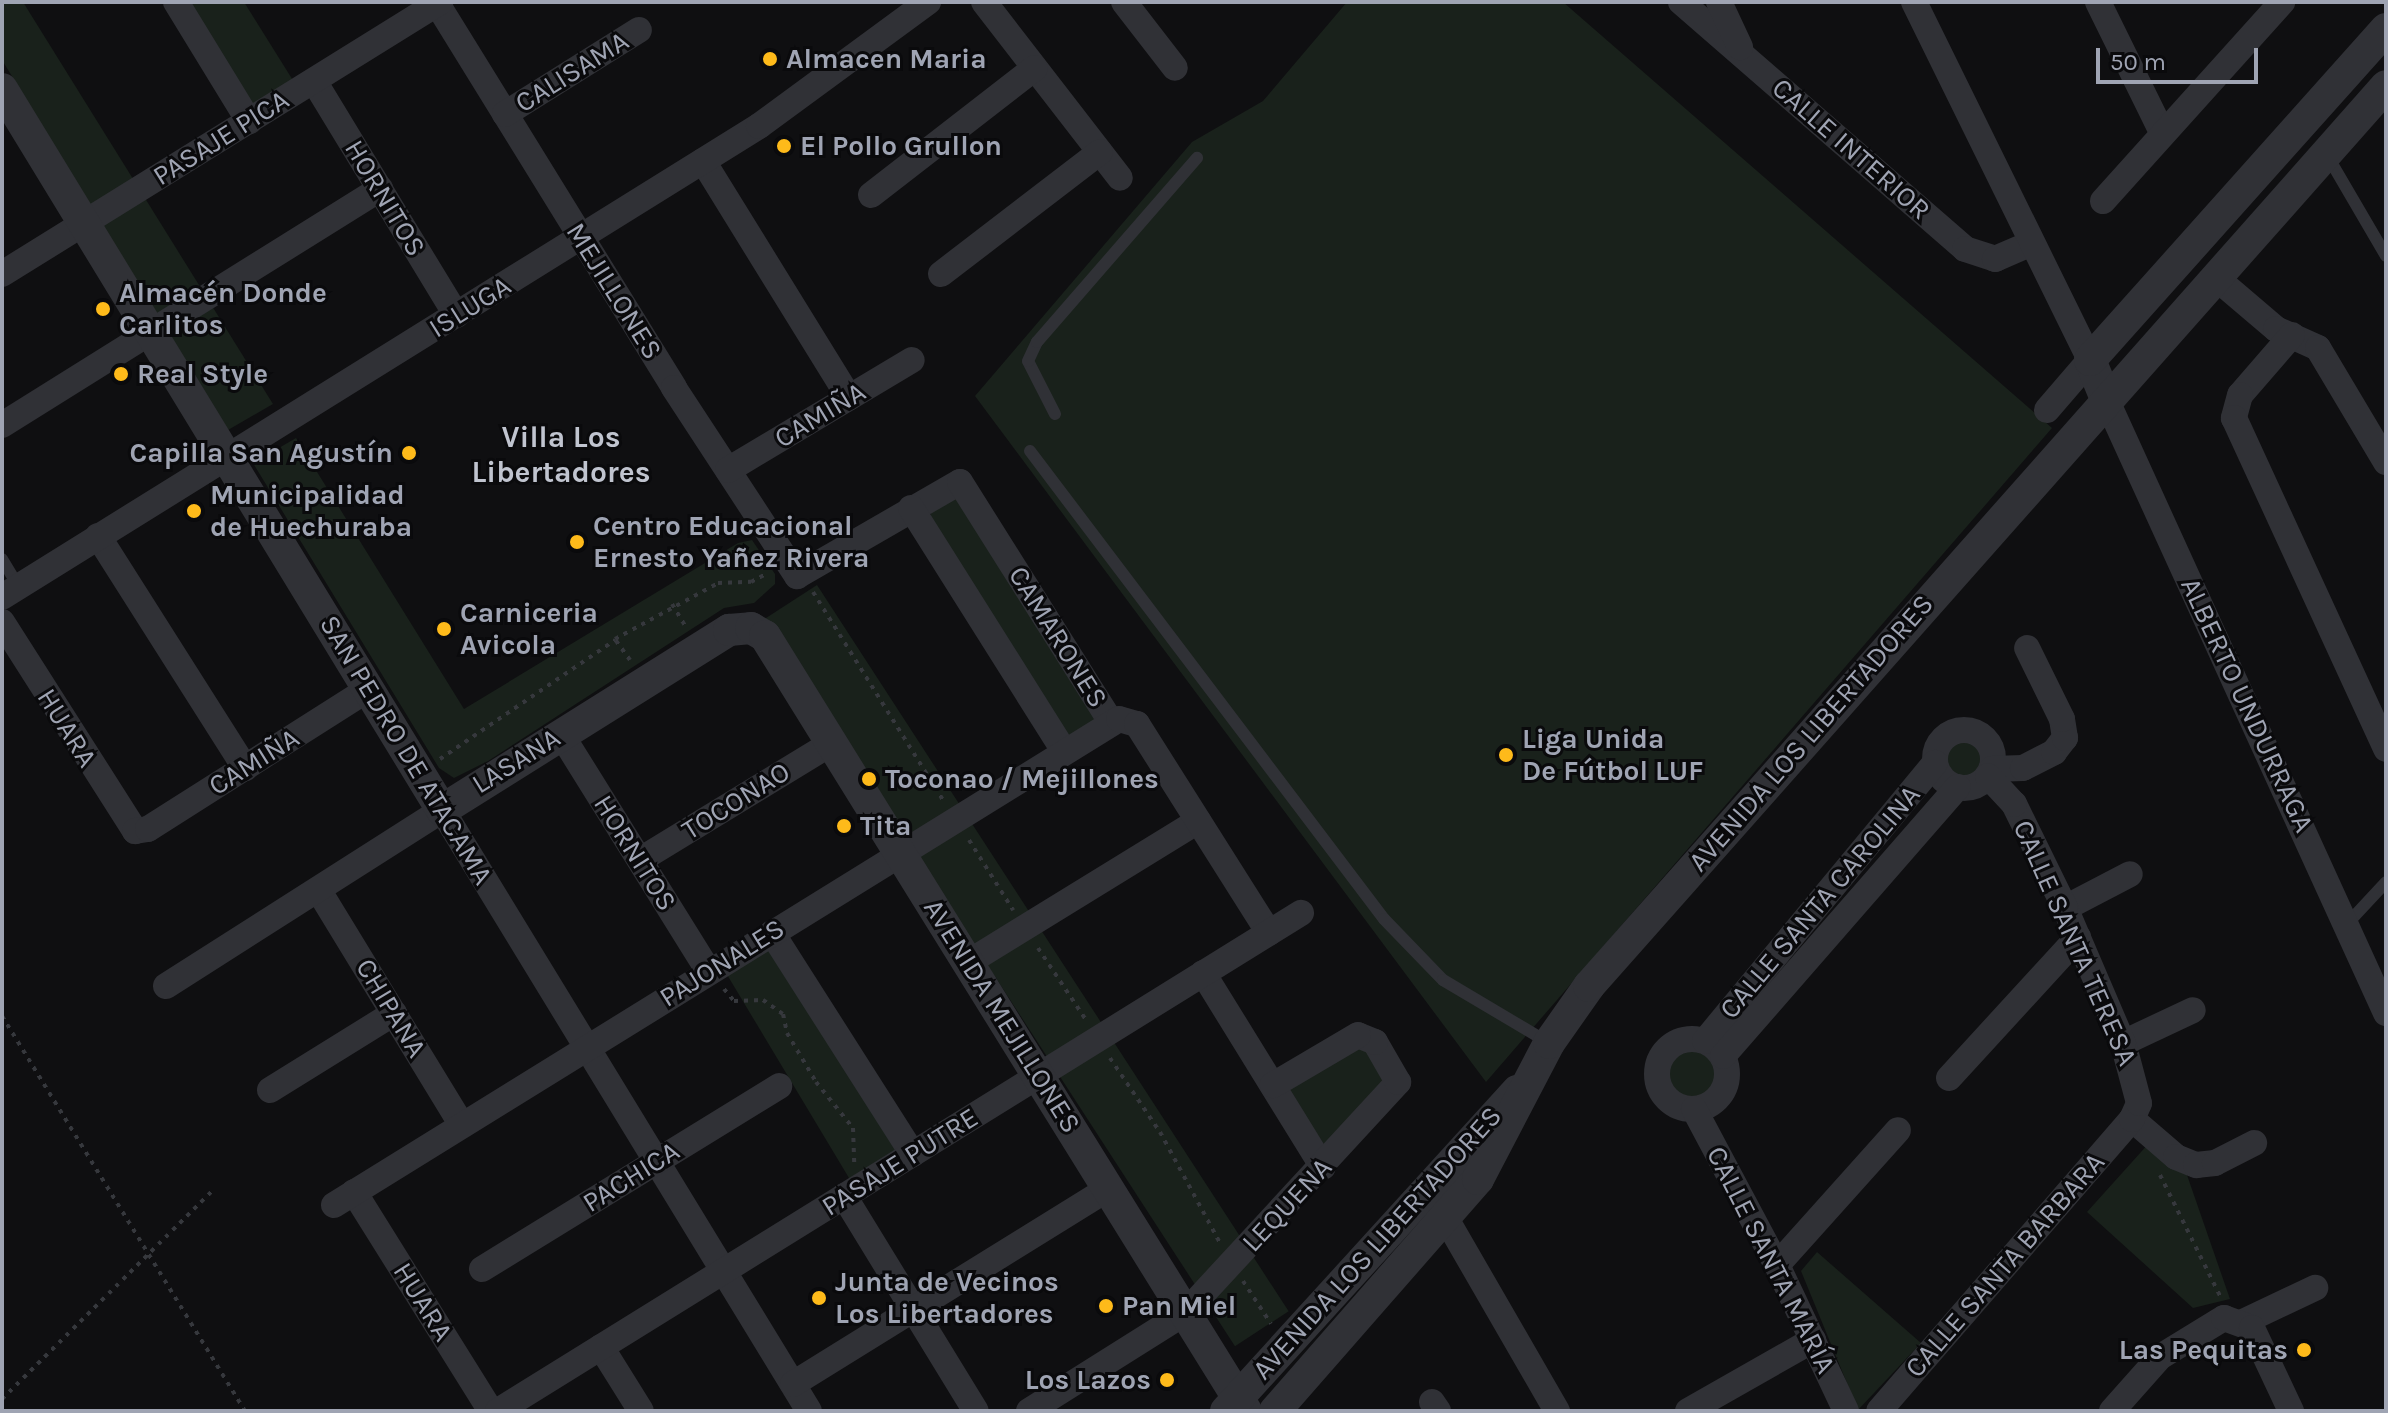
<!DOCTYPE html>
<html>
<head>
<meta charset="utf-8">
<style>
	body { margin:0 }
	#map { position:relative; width:2388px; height:1413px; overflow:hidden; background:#0f0f11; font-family:Karla,sans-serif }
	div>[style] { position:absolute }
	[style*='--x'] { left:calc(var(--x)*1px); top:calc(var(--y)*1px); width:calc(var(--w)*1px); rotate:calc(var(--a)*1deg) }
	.green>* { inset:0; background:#19211b; transform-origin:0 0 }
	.round { border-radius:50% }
	.path>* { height:4px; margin-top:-2px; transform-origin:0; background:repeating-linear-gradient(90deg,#36383d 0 4px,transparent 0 10px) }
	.service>* { height:12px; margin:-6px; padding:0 6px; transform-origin:6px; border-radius:6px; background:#303136 }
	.minor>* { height:26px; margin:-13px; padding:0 13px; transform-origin:13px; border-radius:13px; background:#303136 }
	.minor>.ring { margin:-13px; padding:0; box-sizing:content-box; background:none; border:26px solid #303136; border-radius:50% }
	.tertiary>* { height:32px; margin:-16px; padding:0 16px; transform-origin:16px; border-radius:16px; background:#303136 }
	.dots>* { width:22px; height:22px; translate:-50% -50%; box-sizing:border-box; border:4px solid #0a0a0c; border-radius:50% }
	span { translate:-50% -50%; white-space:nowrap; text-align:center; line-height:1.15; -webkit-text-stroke:6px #0a0a0c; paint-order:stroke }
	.poi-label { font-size:28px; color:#9fa4b3; font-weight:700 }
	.left { translate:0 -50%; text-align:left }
	.right { translate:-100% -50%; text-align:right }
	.street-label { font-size:28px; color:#9fa4b3 }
	.neighbourhood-label { font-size:30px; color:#c0c4cf; font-weight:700 }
	.frame { position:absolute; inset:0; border:4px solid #9fa4b3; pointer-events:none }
	.scale { position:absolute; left:2096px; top:48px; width:162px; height:36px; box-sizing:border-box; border:4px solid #9fa4b3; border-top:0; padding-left:10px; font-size:24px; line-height:28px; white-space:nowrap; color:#9fa4b3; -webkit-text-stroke:6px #0a0a0c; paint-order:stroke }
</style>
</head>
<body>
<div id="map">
	<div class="green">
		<i style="clip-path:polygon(2px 2px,23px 2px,273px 404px,228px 430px,2px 60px)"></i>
		<i style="clip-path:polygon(180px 2px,244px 2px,294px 82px,247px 111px)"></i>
		<i style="clip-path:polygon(1347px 2px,1563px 2px,2052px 428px,1486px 1082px,975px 396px,1192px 142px,1263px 101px)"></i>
		<i style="clip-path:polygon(296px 438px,464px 709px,738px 543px,752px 540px,775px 574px,775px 584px,754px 603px,724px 608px,488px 761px,454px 778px,439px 768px,253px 463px)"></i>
		<i style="clip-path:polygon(956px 495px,1100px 716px,1075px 738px,1068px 735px,930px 520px,932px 502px)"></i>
		<i style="left:817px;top:585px;width:866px;height:64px;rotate:57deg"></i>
		<i class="round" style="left:1945px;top:740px;width:38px;height:38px"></i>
		<i style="clip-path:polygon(767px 947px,898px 1146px,894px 1155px,852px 1183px,726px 973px)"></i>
		<i style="clip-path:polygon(1362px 1042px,1387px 1080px,1325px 1146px,1288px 1091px)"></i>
		<i class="round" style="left:1663px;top:1045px;width:58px;height:58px"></i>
		<i style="clip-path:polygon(2150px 1142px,2187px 1175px,2230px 1299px,2193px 1308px,2087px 1212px)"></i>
		<i style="clip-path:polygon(1817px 1252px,1921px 1343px,1858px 1410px,1801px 1271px)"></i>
	</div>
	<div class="path">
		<i style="--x:813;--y:592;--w:248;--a:58"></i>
		<i style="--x:672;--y:604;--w:26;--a:59"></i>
		<i style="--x:630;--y:660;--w:26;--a:-126"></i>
		<i style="--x:615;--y:639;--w:117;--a:-28.5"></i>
		<i style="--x:718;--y:583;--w:33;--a:-2"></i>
		<i style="--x:751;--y:582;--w:19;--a:-28"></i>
		<i style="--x:440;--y:759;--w:212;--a:-34.2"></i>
		<i style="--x:969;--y:840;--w:83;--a:57.8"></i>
		<i style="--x:1038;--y:948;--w:87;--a:56.3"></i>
		<i style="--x:724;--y:989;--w:16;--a:50"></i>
		<i style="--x:734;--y:1001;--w:29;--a:-2"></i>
		<i style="--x:763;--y:1000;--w:24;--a:35"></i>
		<i style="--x:783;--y:1014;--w:19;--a:78"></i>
		<i style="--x:787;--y:1033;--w:57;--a:59.4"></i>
		<i style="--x:816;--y:1082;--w:59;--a:51.2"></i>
		<i style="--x:853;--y:1128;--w:36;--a:88"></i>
		<i style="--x:2;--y:1016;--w:464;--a:58.4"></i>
		<i style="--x:1110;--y:1058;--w:89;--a:56"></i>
		<i style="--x:1160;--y:1132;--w:126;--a:61.6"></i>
		<i style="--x:2160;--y:1175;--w:135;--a:63.6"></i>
		<i style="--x:1243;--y:1281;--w:51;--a:56.9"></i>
		<i style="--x:2;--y:1399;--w:294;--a:-44.7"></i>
	</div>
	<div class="service">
		<i style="--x:2327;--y:155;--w:117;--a:59.7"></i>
		<i style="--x:1055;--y:414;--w:59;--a:-117"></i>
		<i style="--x:1028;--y:361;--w:21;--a:-65"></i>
		<i style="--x:1037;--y:342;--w:244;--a:-49"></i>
		<i style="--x:1030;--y:451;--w:587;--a:52.9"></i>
		<i style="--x:1384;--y:919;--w:85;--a:46"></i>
		<i style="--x:1443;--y:980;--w:123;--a:30.7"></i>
		<i style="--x:2;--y:559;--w:33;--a:59"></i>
		<i style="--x:2347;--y:924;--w:57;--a:-47.1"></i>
	</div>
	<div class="minor">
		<i style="--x:176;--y:2;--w:140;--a:58.5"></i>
		<i style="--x:436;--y:2;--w:453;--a:58.3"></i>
		<i style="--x:674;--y:388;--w:225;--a:56.8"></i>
		<i style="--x:797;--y:576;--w:188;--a:-30"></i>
		<i style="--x:960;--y:482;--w:284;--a:57.8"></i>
		<i style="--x:984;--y:2;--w:222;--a:52.3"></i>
		<i style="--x:1124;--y:2;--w:83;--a:52.3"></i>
		<i style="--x:1681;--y:2;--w:376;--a:41"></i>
		<i style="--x:1965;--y:249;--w:32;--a:18"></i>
		<i style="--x:1995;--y:259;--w:40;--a:-23.4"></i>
		<i style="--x:1719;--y:2;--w:50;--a:65"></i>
		<i style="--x:1914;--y:2;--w:399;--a:63.8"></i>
		<i style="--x:2090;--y:360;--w:66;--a:130.7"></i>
		<i style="--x:2098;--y:2;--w:147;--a:63.8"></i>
		<i style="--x:314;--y:81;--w:274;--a:58.7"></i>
		<i style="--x:505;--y:114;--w:158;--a:-32.1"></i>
		<i style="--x:703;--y:161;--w:278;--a:58.3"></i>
		<i style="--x:871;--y:195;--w:207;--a:-37.8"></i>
		<i style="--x:2103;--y:201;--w:268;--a:-48"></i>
		<i style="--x:2;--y:274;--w:516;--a:-31.84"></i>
		<i style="--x:941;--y:274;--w:200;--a:-37.5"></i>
		<i style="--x:2215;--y:277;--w:80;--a:40.4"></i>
		<i style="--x:2276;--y:329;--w:46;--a:24.3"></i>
		<i style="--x:2318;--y:348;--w:133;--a:59.2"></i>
		<i style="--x:2292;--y:335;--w:79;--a:130.9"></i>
		<i style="--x:2240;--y:395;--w:24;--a:105"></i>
		<i style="--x:2234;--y:418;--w:364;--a:65.3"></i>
		<i style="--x:2106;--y:399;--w:675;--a:65.49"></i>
		<i style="--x:2;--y:425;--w:446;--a:-32"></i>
		<i style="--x:728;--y:470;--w:214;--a:-30.9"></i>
		<i style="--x:911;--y:508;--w:287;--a:57.8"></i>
		<i style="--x:98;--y:536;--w:275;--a:57.6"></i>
		<i style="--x:2;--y:597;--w:892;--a:-31.89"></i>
		<i style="--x:759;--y:126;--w:210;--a:-36.3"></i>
		<i style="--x:2;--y:622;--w:248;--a:57.5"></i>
		<i style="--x:135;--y:831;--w:13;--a:-9"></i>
		<i style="--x:148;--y:829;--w:263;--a:-32.4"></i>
		<i class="ring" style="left:1935px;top:730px;width:32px;height:32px"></i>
		<i style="--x:561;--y:734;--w:280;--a:58.1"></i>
		<i style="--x:1992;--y:769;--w:31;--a:-2"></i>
		<i style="--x:2023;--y:768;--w:35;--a:-27"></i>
		<i style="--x:2054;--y:752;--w:18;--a:-52"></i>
		<i style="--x:2065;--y:738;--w:19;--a:-99"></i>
		<i style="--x:2062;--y:719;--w:79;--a:-116.2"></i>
		<i style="--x:640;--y:860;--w:226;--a:-31.4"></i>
		<i style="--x:319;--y:891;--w:274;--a:58.6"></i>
		<i style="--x:2065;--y:908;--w:73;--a:-27.6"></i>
		<i style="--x:772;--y:933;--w:262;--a:57.5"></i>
		<i style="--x:969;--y:962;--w:269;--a:-31.6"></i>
		<i style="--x:1203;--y:973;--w:228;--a:58.3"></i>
		<i style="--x:166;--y:986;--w:327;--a:-32.5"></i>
		<i style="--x:442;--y:810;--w:704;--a:58.59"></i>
		<i class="ring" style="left:1657px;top:1039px;width:44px;height:44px"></i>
		<i style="--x:1705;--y:1041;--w:361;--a:-50.4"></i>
		<i style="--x:2123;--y:1043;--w:77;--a:-25.2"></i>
		<i style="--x:1723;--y:1056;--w:357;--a:-48.9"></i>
		<i style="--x:1949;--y:1078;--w:191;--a:-47.5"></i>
		<i style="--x:270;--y:1090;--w:146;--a:-31.8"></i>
		<i style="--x:1694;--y:1109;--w:177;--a:62"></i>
		<i style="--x:1777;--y:1265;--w:161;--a:64.7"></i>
		<i style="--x:2132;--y:1119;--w:58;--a:40.8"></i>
		<i style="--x:2176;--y:1157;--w:22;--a:22"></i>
		<i style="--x:2196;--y:1165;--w:19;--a:-6"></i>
		<i style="--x:2215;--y:1163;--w:44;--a:-27.1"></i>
		<i style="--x:354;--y:1192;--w:258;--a:58"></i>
		<i style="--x:844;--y:1196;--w:252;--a:58.5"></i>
		<i style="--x:334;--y:1205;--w:923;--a:-31.76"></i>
		<i style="--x:1119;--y:719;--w:19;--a:16"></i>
		<i style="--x:1137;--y:724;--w:247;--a:57.7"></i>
		<i style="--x:1445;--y:1217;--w:224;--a:60"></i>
		<i style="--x:1777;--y:1265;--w:181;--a:-48.1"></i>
		<i style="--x:482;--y:1269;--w:349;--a:-31.6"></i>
		<i style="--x:2243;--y:1322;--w:80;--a:-25.3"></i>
		<i style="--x:601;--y:1347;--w:75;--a:58"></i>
		<i style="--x:793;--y:1384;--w:372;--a:-31.8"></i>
		<i style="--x:1432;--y:1402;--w:11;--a:56"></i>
		<i style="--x:498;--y:1411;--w:945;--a:-31.81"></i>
		<i style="--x:1029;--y:1411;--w:186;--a:-32.2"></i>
		<i style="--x:1186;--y:1312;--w:313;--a:-47.3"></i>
		<i style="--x:1398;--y:1082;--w:46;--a:-119.9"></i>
		<i style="--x:1375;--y:1042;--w:18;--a:-158"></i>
		<i style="--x:1358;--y:1035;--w:99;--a:149.5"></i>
		<i style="--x:1688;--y:1411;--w:144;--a:-29.6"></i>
		<i style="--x:1879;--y:1411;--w:386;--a:-49.1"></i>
		<i style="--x:2132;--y:1119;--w:17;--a:-66"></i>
		<i style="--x:2139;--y:1103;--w:62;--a:-104.9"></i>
		<i style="--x:2123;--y:1043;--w:147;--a:-113.2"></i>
		<i style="--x:2065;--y:908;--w:116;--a:-116.1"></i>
		<i style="--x:2014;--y:804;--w:38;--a:-133"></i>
		<i style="--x:2112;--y:1411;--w:72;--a:-48.4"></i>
		<i style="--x:2160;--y:1357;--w:75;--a:-31.4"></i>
		<i style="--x:2224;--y:1318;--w:30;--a:20"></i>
		<i style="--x:2252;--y:1328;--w:92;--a:64.8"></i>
	</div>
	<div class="tertiary">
		<i style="--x:2;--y:89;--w:845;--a:58.61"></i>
		<i style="--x:442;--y:810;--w:339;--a:-32.1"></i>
		<i style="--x:729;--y:630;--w:22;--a:-5"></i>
		<i style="--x:751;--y:628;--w:16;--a:30"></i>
		<i style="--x:765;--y:636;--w:912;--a:58.17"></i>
		<i style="--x:2106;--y:399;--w:42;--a:-112.3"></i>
		<i style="--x:2090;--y:360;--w:444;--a:-48.2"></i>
		<i style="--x:1226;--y:1411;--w:433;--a:-47.7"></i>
		<i style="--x:1275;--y:1411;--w:308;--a:-48.8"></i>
		<i style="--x:1478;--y:1179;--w:153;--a:-62.4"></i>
		<i style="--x:1549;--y:1043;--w:70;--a:-54.9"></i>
		<i style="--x:1589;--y:986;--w:1202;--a:-48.47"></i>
	</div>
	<div class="dots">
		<i style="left:770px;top:59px;background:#feba1a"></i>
		<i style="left:784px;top:146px;background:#feba1a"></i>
		<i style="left:103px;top:309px;background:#feba1a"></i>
		<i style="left:121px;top:374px;background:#feba1a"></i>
		<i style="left:409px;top:453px;background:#feba1a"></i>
		<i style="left:194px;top:511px;background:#feba1a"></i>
		<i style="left:577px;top:542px;background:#feba1a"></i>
		<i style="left:444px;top:629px;background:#feba1a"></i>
		<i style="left:1506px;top:755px;background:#feba1a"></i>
		<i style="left:869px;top:779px;background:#feba1a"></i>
		<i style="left:844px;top:826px;background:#feba1a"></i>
		<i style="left:819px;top:1298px;background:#feba1a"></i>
		<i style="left:1106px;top:1306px;background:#feba1a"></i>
		<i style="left:2304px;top:1350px;background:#feba1a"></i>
		<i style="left:1167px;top:1380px;background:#feba1a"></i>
	</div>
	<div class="poi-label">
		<span class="left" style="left:786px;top:59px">Almacen Maria</span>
		<span class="left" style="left:800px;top:146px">El Pollo Grullon</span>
		<span class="left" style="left:119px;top:309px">Almacén Donde<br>Carlitos</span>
		<span class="left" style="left:137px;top:374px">Real Style</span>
		<span class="right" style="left:393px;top:453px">Capilla San Agustín</span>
		<span class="left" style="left:210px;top:511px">Municipalidad<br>de Huechuraba</span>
		<span class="left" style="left:593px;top:542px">Centro Educacional<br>Ernesto Yañez Rivera</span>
		<span class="left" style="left:460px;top:629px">Carniceria<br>Avicola</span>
		<span class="left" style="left:1522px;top:755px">Liga Unida<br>De Fútbol LUF</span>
		<span class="left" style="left:885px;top:779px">Toconao / Mejillones</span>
		<span class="left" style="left:860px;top:826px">Tita</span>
		<span class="left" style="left:835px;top:1298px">Junta de Vecinos<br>Los Libertadores</span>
		<span class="left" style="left:1122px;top:1306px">Pan Miel</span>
		<span class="right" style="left:2288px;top:1350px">Las Pequitas</span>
		<span class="right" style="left:1151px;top:1380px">Los Lazos</span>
	</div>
	<div class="street-label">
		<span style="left:572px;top:72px;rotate:-32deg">CALISAMA</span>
		<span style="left:221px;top:138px;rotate:-32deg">PASAJE PICA</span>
		<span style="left:1851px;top:149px;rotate:41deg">CALLE INTERIOR</span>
		<span style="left:385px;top:198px;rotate:59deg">HORNITOS</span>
		<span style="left:614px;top:291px;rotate:58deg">MEJILLONES</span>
		<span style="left:470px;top:307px;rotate:-32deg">ISLUGA</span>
		<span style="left:820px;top:415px;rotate:-31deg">CAMIÑA</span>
		<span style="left:1058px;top:637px;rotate:58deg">CAMARONES</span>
		<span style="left:2247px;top:705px;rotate:65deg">ALBERTO UNDURRAGA</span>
		<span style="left:67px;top:728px;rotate:58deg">HUARA</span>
		<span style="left:1811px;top:733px;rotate:-49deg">AVENIDA LOS LIBERTADORES</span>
		<span style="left:406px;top:750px;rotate:59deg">SAN PEDRO DE ATACAMA</span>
		<span style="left:516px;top:761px;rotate:-32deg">LASANA</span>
		<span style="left:254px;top:762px;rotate:-32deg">CAMIÑA</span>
		<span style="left:736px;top:801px;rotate:-32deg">TOCONAO</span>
		<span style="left:635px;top:853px;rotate:58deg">HORNITOS</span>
		<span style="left:1820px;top:902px;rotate:-50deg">CALLE SANTA CAROLINA</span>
		<span style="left:2075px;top:943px;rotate:66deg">CALLE SANTA TERESA</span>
		<span style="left:722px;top:963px;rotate:-32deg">PAJONALES</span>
		<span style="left:391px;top:1008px;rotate:59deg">CHIPANA</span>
		<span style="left:1002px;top:1016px;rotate:58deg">AVENIDA MEJILLONES</span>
		<span style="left:900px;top:1162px;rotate:-32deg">PASAJE PUTRE</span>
		<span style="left:631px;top:1177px;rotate:-32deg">PACHICA</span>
		<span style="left:1287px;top:1205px;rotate:-47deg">LEQUENA</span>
		<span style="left:1377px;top:1243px;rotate:-48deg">AVENIDA LOS LIBERTADORES</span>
		<span style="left:1771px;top:1260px;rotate:63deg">CALLE SANTA MARÍA</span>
		<span style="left:2005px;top:1265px;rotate:-49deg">CALLE SANTA BARBARA</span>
		<span style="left:423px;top:1302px;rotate:58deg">HUARA</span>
	</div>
	<div class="neighbourhood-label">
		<span style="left:561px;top:454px">Villa Los<br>Libertadores</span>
	</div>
	<div class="frame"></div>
	<div class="scale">50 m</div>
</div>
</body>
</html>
